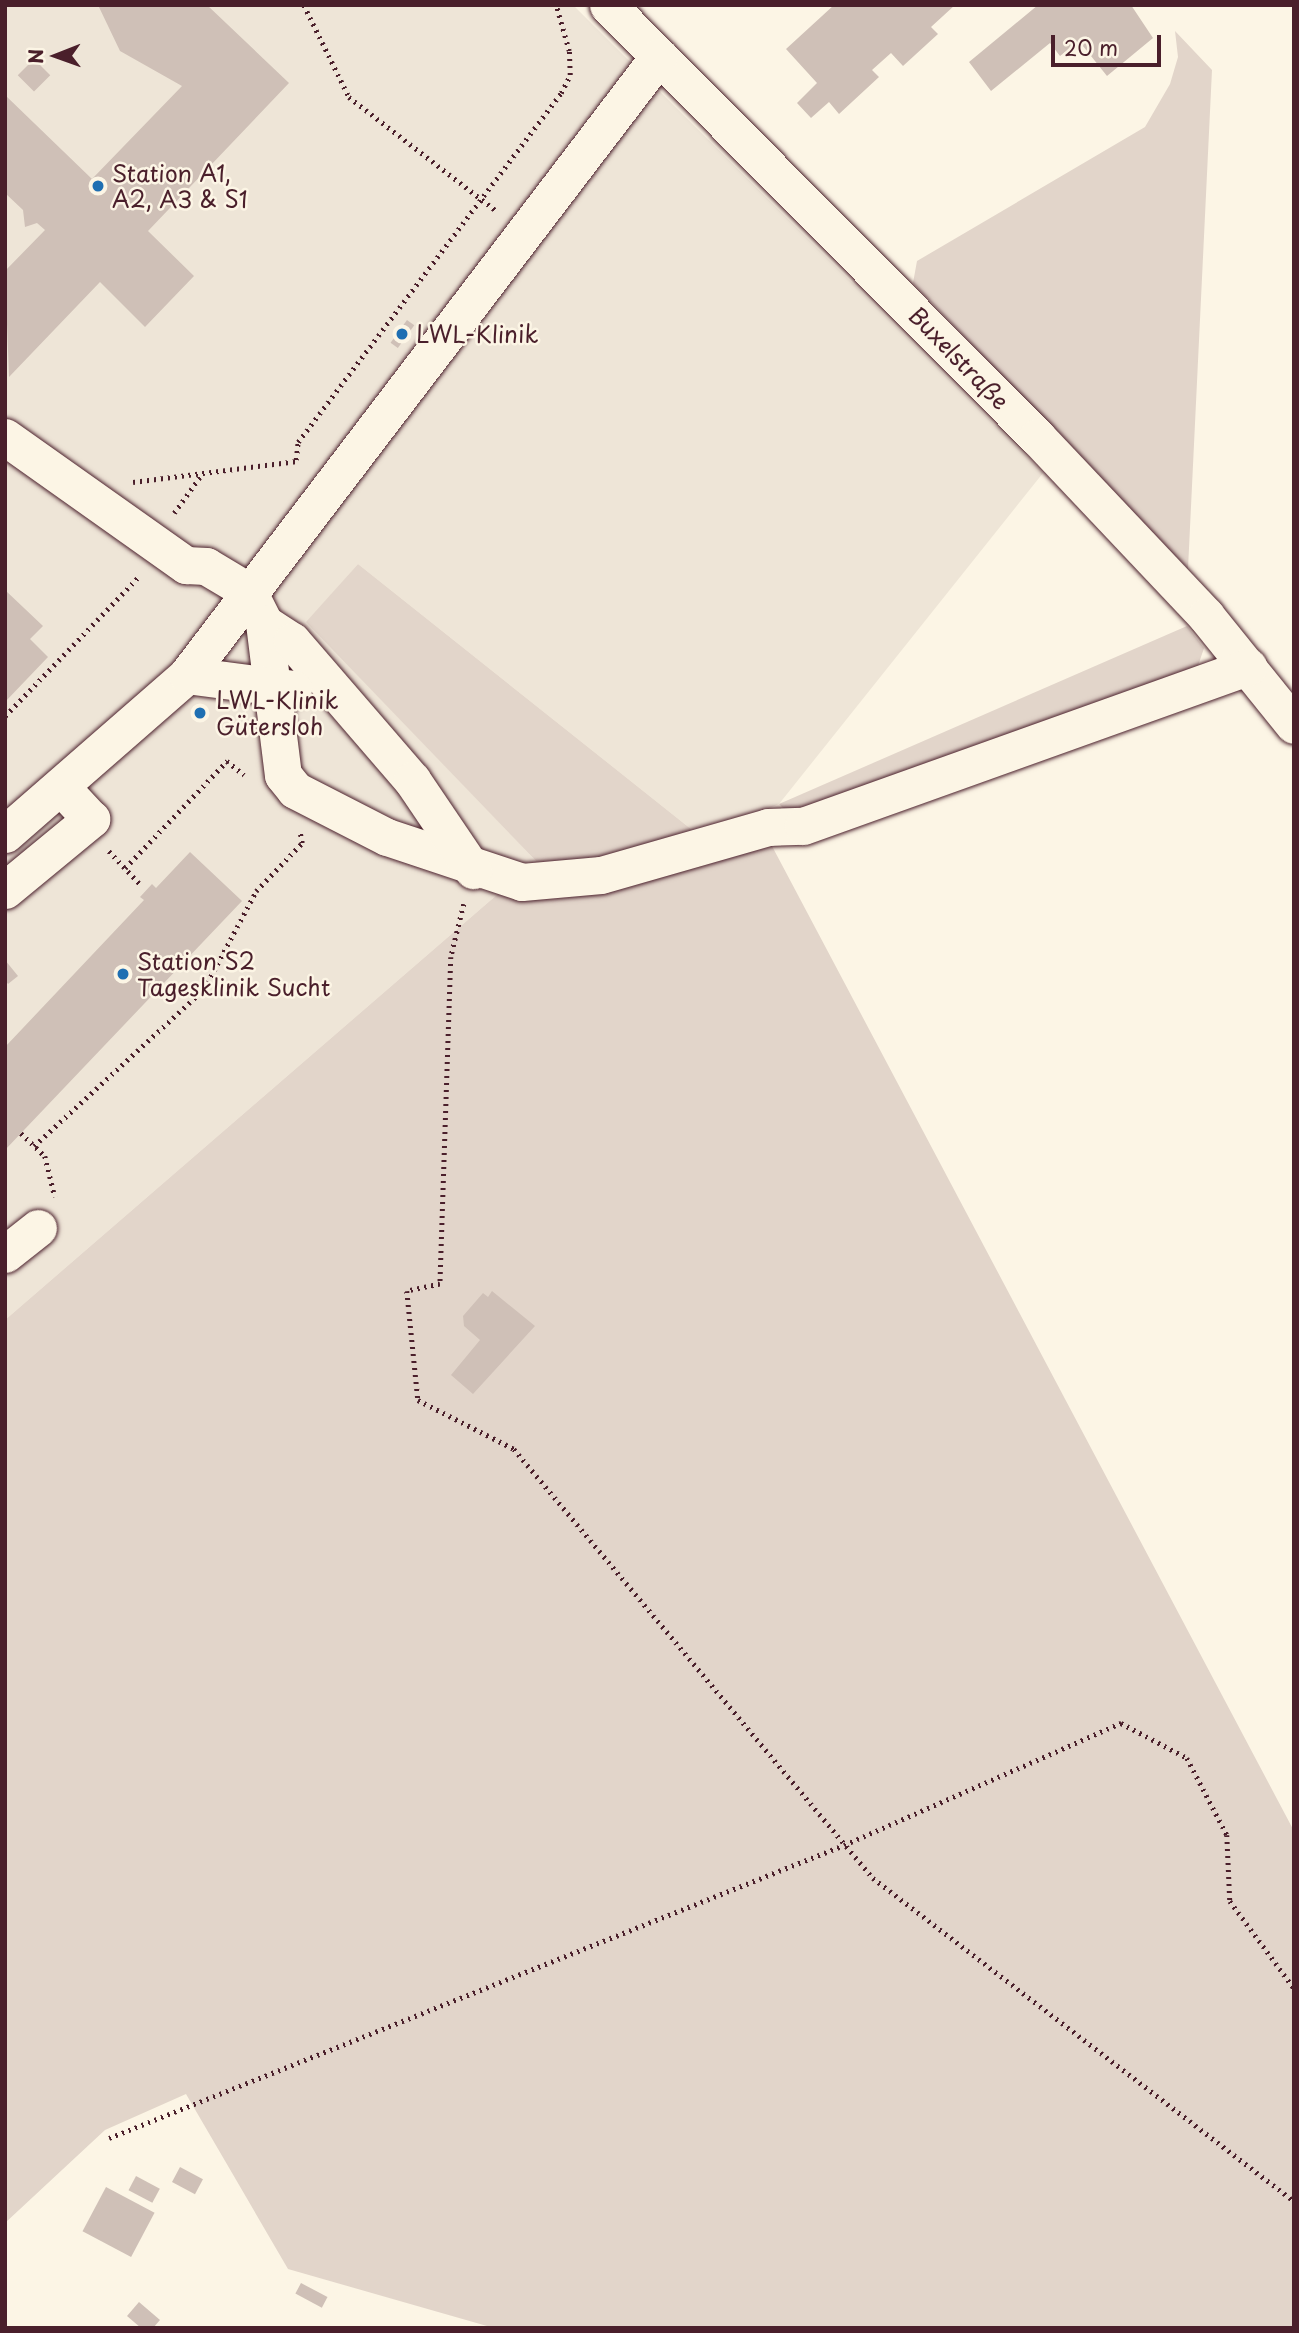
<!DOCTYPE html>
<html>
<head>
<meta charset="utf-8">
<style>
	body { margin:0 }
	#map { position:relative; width:1299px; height:2333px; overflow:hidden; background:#fcf5e5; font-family:"Playpen Sans",sans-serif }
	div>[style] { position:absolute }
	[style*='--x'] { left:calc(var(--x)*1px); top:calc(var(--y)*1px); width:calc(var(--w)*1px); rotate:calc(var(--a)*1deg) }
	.built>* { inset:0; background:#eee5d7 }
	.green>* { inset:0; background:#e2d5ca }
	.building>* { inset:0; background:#cfc0b7; transform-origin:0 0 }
	.path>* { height:4.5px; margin-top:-2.25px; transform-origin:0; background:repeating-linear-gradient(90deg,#4a1f2b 0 2px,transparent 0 7px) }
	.roads { filter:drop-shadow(0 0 2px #4a1f2b) drop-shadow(0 0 2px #4a1f2b) }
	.minor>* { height:37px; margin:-18.5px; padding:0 18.5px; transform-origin:18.5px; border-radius:18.5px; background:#fcf5e5 }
	.dots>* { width:19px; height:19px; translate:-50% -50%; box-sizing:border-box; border:4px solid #fcf5e5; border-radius:50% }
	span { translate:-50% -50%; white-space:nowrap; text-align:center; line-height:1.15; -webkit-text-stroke:5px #fcf5e5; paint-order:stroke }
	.poi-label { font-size:23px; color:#4a1f2b }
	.left { translate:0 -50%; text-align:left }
	.street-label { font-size:23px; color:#4a1f2b }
	.frame { position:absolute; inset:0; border:7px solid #4a1f2b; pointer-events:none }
	.north { position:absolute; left:21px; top:21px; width:70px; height:70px; -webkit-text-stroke:5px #fcf5e5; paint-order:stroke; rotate:269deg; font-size:19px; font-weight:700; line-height:28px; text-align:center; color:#4a1f2b }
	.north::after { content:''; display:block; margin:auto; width:24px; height:32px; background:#4a1f2b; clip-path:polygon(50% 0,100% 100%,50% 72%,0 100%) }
	.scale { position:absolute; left:1051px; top:35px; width:110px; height:32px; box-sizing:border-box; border:4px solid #4a1f2b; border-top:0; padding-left:9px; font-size:21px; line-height:24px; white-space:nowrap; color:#4a1f2b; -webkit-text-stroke:5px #fcf5e5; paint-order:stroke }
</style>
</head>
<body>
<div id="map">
	<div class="built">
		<i style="clip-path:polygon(5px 5px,573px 5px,1043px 473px,779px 804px,701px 837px,358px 564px,307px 622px,536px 861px,5px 1320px)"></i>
	</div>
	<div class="green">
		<i style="clip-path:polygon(1175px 31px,1212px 70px,1188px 569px,913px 283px,917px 261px,1145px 127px,1170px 84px,1178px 57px)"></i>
		<i style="clip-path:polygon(358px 564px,701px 837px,753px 814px,773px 848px,1294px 1831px,1294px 2328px,494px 2328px,288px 2269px,186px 2094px,105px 2130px,5px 2223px,5px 1320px,536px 861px,306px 622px)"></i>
		<i style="clip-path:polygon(1187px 626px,1204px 648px,1198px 666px,795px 820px,779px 804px)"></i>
	</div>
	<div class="building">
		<i style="clip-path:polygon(98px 5px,207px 5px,289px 83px,148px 231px,194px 276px,145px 327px,100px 282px,9px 377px,5px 271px,45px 230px,37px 223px,25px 227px,23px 210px,5px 193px,5px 95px,92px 179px,182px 86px,120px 51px)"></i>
		<i style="clip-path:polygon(834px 5px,955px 5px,931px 27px,938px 34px,903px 66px,891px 53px,872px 70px,879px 77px,839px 114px,829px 102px,811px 118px,797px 103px,817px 83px,786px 49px)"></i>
		<i style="clip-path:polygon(1038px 5px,1131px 5px,1153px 38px,1107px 76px,1079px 41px,1060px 56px,1050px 43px,991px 91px,969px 62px)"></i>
		<i style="left:34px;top:59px;width:23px;height:23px;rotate:45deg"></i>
		<i style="left:407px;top:320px;width:9px;height:28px;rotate:36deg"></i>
		<i style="clip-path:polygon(5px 590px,43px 626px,30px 639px,48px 657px,5px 702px)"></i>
		<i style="clip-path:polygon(190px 852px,242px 901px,5px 1150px,5px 1047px,144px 900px,140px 897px,152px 884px,156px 888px)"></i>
		<i style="clip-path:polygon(5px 960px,18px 976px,8px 984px,5px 980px)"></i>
		<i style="clip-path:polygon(492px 1291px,535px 1326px,473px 1394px,451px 1375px,480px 1340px,464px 1326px,463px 1316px,483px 1293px,488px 1297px)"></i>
		<i style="left:180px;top:2167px;width:26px;height:17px;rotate:28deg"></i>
		<i style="left:136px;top:2176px;width:27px;height:16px;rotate:28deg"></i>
		<i style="left:106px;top:2187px;width:55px;height:50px;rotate:28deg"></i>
		<i style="left:301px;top:2283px;width:30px;height:12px;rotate:28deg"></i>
		<i style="clip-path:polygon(139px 2302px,160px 2320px,153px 2328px,141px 2328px,127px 2316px)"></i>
	</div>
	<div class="path">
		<i style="--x:304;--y:5;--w:102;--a:63.9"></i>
		<i style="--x:349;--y:97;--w:185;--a:37.7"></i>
		<i style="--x:296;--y:460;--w:18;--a:-84"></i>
		<i style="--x:298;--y:442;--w:437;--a:-53"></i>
		<i style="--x:561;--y:93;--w:20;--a:-63"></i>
		<i style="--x:570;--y:75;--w:24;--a:-92"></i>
		<i style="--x:569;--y:51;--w:48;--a:-105.8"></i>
		<i style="--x:133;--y:482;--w:166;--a:-7.3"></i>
		<i style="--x:174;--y:513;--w:48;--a:-54.3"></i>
		<i style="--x:5;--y:716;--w:195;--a:-46.2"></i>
		<i style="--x:109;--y:851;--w:48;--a:46.7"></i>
		<i style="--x:125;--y:868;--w:148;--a:-46.4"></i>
		<i style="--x:227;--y:761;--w:22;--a:39"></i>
		<i style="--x:464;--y:904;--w:55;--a:103.8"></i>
		<i style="--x:451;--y:957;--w:327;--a:91.9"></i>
		<i style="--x:440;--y:1284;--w:34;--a:168"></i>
		<i style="--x:407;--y:1291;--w:110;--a:84.2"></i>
		<i style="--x:418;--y:1400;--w:108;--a:27"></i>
		<i style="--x:514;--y:1449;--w:559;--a:50.08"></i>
		<i style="--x:873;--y:1878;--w:531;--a:37.5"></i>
		<i style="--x:21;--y:1133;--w:33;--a:44"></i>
		<i style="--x:45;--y:1156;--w:42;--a:76.3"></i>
		<i style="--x:34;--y:1146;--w:231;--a:-42.7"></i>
		<i style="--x:204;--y:989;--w:111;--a:-62"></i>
		<i style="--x:256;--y:891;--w:66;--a:-46.2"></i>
		<i style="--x:302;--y:843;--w:10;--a:-101"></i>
		<i style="--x:109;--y:2138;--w:791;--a:-21.73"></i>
		<i style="--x:844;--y:1845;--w:303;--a:-23.8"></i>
		<i style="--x:1121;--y:1723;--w:75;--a:27.9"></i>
		<i style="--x:1187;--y:1758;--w:87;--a:62.5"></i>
		<i style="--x:1227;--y:1835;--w:66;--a:87.4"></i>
		<i style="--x:1230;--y:1901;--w:108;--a:53.7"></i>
	</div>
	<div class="roads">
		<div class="minor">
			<i style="--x:608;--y:5;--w:609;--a:45.2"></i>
			<i style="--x:1037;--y:437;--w:246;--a:46.6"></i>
			<i style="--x:1206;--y:616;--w:140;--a:51.1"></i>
			<i style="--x:5;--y:437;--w:222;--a:35.3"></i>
			<i style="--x:186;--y:565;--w:20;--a:3"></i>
			<i style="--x:206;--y:566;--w:49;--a:30.8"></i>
			<i style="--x:248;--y:591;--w:36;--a:63"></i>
			<i style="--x:264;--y:623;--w:153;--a:82.9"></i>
			<i style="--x:283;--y:775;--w:19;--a:51"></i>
			<i style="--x:295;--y:790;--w:103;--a:27.1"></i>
			<i style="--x:387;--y:837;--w:142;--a:18.4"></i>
			<i style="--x:522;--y:882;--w:79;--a:-5.1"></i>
			<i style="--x:601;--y:875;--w:174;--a:-16"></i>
			<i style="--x:768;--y:827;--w:35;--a:-2"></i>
			<i style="--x:803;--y:826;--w:473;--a:-19.7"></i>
			<i style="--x:264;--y:623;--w:33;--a:33"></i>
			<i style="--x:292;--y:641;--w:184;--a:49.2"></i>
			<i style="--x:412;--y:780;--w:109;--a:55.9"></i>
			<i style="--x:187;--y:675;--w:107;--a:7.5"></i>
			<i style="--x:5;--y:834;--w:242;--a:-41.1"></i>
			<i style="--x:187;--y:675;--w:778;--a:-52.67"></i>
			<i style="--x:5;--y:890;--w:112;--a:-39.5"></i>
			<i style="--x:91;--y:819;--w:41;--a:-133"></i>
			<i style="--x:5;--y:1254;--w:42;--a:-38.2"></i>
		</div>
	</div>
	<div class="dots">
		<i style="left:98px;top:186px;background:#1f6fb2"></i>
		<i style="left:402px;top:334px;background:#1f6fb2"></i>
		<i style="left:200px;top:713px;background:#1f6fb2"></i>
		<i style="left:123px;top:974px;background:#1f6fb2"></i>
	</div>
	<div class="poi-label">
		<span class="left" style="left:112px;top:186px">Station A1,<br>A2, A3 &amp; S1</span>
		<span class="left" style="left:416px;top:334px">LWL-Klinik</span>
		<span class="left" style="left:216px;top:713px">LWL-Klinik<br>Gütersloh</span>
		<span class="left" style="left:137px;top:974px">Station S2<br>Tagesklinik Sucht</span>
	</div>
	<div class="street-label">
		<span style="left:959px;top:358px;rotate:46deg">Buxelstraße</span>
	</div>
	<div class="frame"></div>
	<div class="north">N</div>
	<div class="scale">20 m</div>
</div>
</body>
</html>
